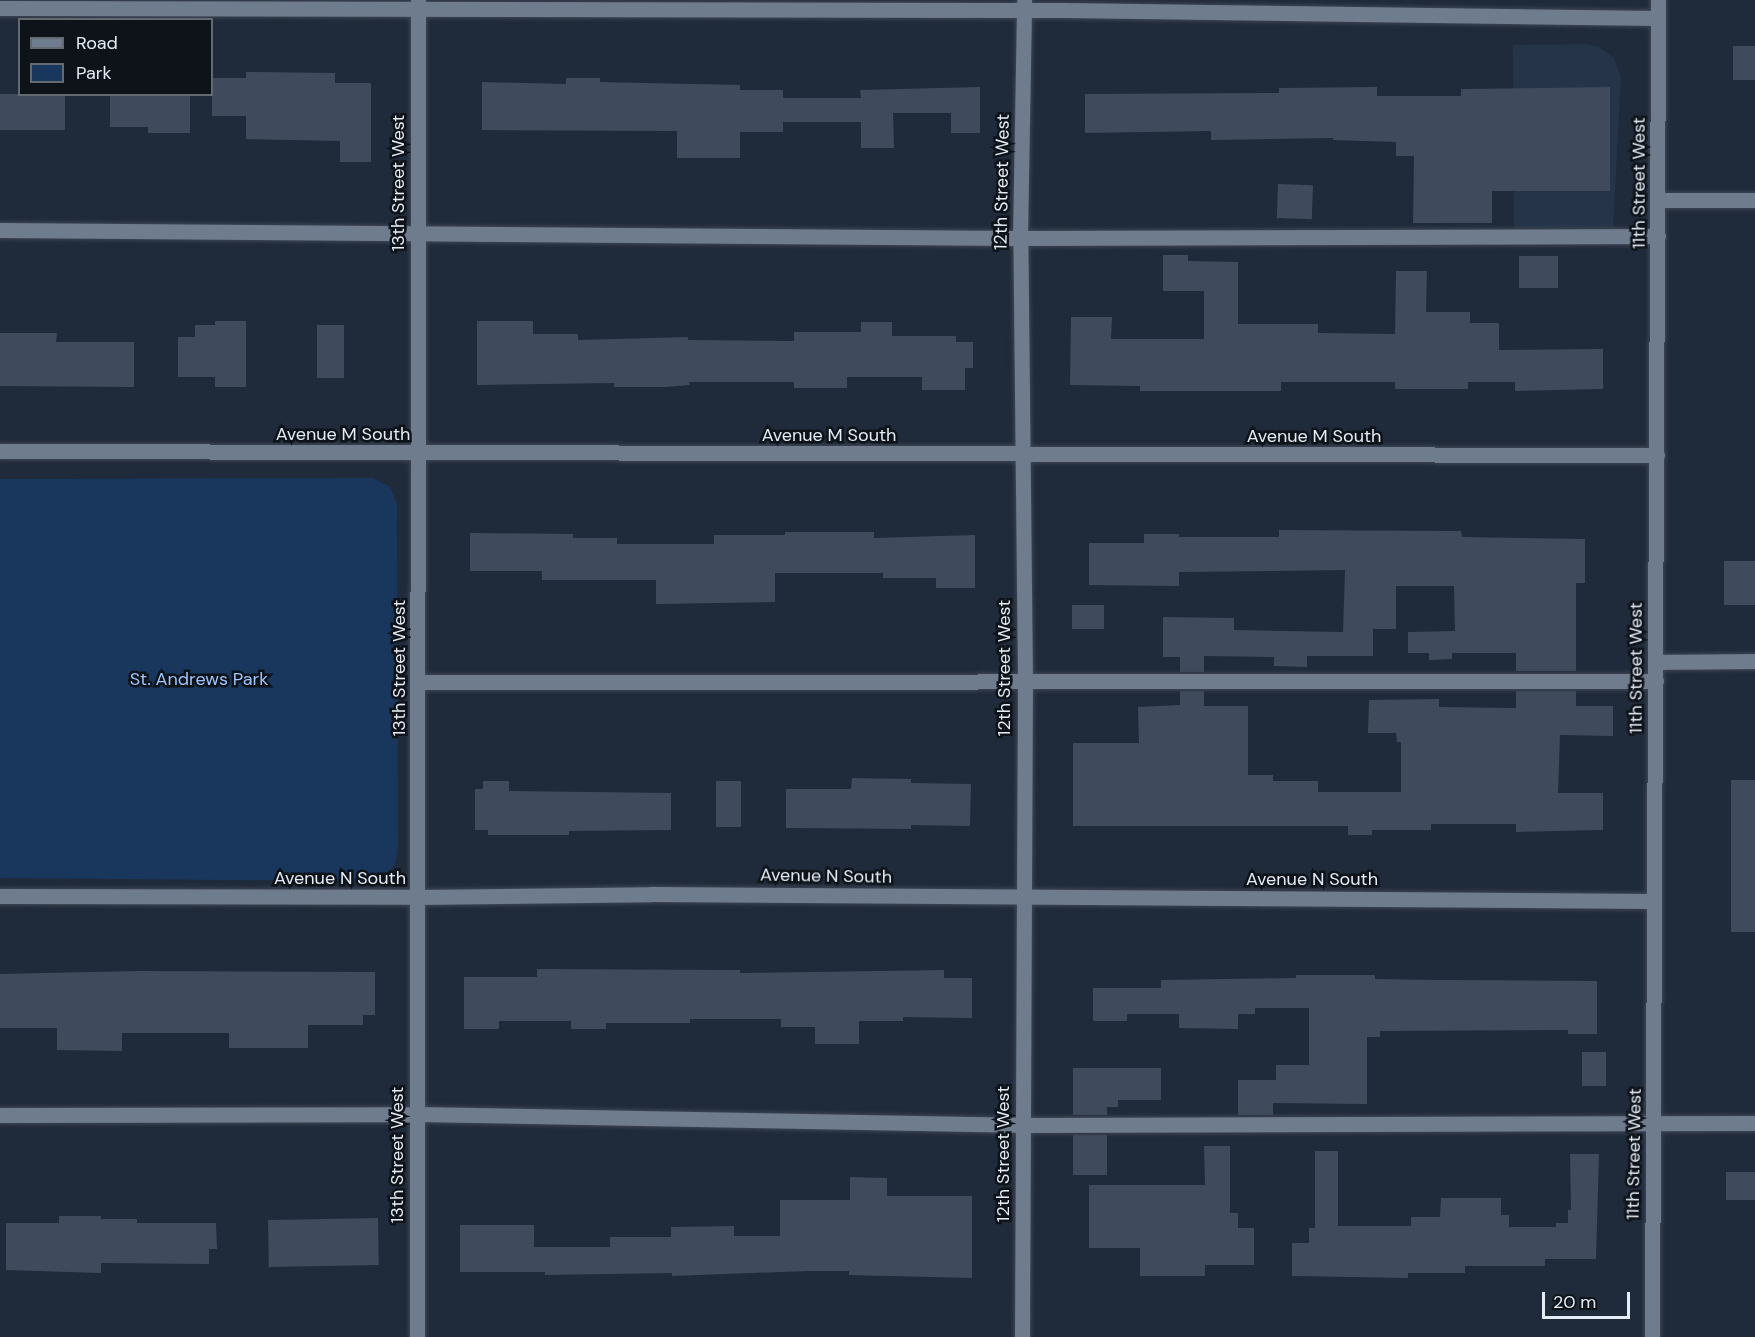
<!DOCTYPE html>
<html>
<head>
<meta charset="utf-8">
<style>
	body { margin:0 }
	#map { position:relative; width:1755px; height:1337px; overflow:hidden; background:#1f2a3a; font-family:"DM Sans",sans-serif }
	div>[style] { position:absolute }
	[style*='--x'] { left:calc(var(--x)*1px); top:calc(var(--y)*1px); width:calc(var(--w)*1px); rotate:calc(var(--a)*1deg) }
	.built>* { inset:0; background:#253449 }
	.green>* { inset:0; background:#19365d }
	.building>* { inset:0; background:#3f4b5c; transform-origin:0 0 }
	.roads { filter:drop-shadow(0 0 2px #3e4653) drop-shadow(0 0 2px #3e4653) }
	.minor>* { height:15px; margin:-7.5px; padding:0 7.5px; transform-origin:7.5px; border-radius:7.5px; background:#6f7c8e }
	span { translate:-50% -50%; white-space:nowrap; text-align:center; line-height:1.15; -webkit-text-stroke:5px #0e1319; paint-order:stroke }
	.street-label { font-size:18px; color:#e5ecf6 }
	.park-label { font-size:18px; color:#9ec6ff }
	.legend { position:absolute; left:18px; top:18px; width:195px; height:78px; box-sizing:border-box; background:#0e1319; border:2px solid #646a71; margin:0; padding:8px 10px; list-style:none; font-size:18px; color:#e5ecf6 }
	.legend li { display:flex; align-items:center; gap:12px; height:30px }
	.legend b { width:30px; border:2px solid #646a71 }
	.scale { position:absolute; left:1542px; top:1292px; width:88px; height:27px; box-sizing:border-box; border:3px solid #e5ecf6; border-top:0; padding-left:8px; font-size:18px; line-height:21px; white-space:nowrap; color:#e5ecf6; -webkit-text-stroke:4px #0e1319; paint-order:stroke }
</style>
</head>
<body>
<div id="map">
	<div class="built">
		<i style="clip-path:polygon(1587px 44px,1599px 47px,1614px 58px,1621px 77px,1613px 228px,1514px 228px,1513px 45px)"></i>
	</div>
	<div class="green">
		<i style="clip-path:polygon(373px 478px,390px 487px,397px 503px,398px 847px,395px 864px,388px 874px,375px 880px,360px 881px,0 878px,0 479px)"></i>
	</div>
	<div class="building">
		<i style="left:1733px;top:46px;width:22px;height:34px"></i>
		<i style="clip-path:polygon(246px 72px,335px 73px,335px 83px,371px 83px,371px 162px,340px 162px,340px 141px,246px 139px,246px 116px,212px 116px,212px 78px,246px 78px)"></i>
		<i style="clip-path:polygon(566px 78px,600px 78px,600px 82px,740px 85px,740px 90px,783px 90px,783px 98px,861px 98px,860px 90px,980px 87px,980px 133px,951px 133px,951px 113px,893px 113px,894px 148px,861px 148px,861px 122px,783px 122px,783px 132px,740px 132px,740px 158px,677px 158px,677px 131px,482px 130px,482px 82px,566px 84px)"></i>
		<i style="clip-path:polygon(1377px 87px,1377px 96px,1461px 96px,1461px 89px,1610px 87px,1610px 191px,1492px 191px,1492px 223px,1413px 223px,1414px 156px,1396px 156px,1396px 142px,1333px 140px,1333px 138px,1211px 140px,1211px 131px,1085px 133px,1085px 94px,1279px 93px,1279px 88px)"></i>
		<i style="left:0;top:94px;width:65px;height:36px"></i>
		<i style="clip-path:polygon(110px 94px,190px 94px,190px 133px,148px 133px,148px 127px,110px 127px)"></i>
		<i style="left:1278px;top:184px;width:35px;height:34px;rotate:2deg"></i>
		<i style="clip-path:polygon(1163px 255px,1188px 255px,1188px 261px,1238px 262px,1238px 324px,1318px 324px,1318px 333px,1395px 334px,1396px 271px,1427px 271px,1426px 312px,1470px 312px,1470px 323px,1499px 323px,1499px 350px,1603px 349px,1603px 389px,1515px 391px,1515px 382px,1468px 382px,1468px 389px,1395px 389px,1395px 382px,1281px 382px,1281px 391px,1140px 391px,1140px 386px,1070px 385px,1071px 317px,1112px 317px,1111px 339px,1204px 339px,1204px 291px,1163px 291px)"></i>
		<i style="left:1519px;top:256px;width:39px;height:32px"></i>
		<i style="clip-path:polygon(215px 321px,246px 321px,246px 387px,215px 387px,215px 377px,178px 377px,178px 337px,195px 337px,195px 325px,215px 325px)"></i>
		<i style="clip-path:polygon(477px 321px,533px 321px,533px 334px,578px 334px,578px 340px,688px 337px,688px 340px,794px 341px,794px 332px,861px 332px,861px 322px,892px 322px,892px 336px,956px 336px,956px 342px,973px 342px,973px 368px,965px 368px,965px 390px,922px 390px,922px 377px,847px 377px,847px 388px,794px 388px,794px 382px,689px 382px,690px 385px,665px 387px,614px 387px,614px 383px,477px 385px)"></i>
		<i style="left:317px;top:325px;width:27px;height:53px"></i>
		<i style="clip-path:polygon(0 333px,57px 333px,56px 342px,134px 342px,134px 387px,0 386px)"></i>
		<i style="clip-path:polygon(1279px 530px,1461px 531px,1462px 537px,1585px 539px,1585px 583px,1576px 583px,1576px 671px,1516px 671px,1516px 653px,1452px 653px,1452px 659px,1429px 660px,1429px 653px,1408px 653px,1408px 632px,1455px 631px,1454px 586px,1396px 586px,1396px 629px,1373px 629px,1373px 656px,1307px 656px,1307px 667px,1274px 666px,1274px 657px,1204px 656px,1204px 672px,1180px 672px,1180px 657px,1163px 657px,1163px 617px,1234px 618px,1234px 630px,1343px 632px,1345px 570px,1179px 572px,1179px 586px,1089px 585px,1089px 543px,1144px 543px,1144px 534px,1179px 534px,1179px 537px,1279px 537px)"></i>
		<i style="clip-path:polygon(785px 532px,874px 532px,874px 538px,975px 535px,975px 588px,936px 588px,936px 578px,883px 578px,883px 573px,775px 573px,775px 602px,656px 604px,656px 580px,542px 580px,542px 571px,470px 571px,470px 533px,573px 534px,573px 538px,617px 538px,617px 544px,714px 544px,714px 535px,785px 535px)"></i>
		<i style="left:1755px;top:561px;width:44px;height:31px;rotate:90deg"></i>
		<i style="left:1072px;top:605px;width:32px;height:24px"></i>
		<i style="clip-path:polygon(1180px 691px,1204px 691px,1204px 706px,1248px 706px,1248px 775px,1273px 775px,1273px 781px,1318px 781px,1318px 792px,1401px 792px,1401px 742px,1397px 742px,1396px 733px,1368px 733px,1369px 700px,1439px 699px,1439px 707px,1516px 708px,1516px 691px,1576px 691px,1576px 706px,1613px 706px,1613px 736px,1560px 735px,1558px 793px,1603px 793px,1603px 830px,1516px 832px,1516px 824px,1431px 824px,1431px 830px,1372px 830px,1372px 835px,1348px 835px,1348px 826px,1073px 826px,1073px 743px,1139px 743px,1138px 707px,1180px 705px)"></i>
		<i style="clip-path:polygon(852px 778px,911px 779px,911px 783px,971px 784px,970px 826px,911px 825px,911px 829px,786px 828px,786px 789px,851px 789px)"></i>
		<i style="left:1731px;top:780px;width:24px;height:152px"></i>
		<i style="clip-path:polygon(483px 781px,509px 781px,509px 791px,671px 793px,671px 830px,569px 831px,569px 835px,488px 835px,488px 830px,475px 830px,475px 789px,483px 789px)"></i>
		<i style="left:716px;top:781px;width:25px;height:46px"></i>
		<i style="clip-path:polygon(537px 969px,740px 970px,740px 973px,944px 970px,944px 978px,972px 978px,972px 1018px,903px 1017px,903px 1021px,859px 1021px,859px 1044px,815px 1044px,815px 1027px,781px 1027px,781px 1019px,690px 1019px,690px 1023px,606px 1023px,606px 1029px,571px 1029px,571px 1021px,499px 1021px,499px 1029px,464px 1029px,464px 977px,537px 977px)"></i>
		<i style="clip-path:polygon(138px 971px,375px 972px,375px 1015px,363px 1015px,363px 1025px,308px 1025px,308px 1048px,229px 1048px,229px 1033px,122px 1033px,122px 1051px,57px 1050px,57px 1028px,0 1028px,0 974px)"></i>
		<i style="clip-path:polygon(1296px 975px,1375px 975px,1375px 979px,1442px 980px,1597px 981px,1597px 1034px,1568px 1034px,1568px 1030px,1380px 1031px,1380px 1037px,1367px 1037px,1367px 1104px,1273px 1103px,1273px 1115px,1238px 1115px,1238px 1080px,1276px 1080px,1276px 1065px,1309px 1065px,1309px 1008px,1255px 1008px,1255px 1014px,1238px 1014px,1238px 1029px,1179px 1028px,1179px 1014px,1127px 1014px,1127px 1021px,1093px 1021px,1093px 988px,1161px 988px,1161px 980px,1296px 978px)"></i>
		<i style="left:1582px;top:1052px;width:24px;height:34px"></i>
		<i style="clip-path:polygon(1073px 1068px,1161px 1068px,1161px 1100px,1118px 1100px,1118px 1107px,1107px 1107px,1107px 1115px,1073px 1115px)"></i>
		<i style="left:1073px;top:1135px;width:34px;height:40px"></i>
		<i style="clip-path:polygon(1204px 1146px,1230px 1146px,1230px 1213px,1238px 1213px,1238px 1228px,1254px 1228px,1254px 1265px,1205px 1265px,1205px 1276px,1140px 1276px,1140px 1248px,1089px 1248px,1089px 1185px,1205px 1185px)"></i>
		<i style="clip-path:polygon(1315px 1151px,1338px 1151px,1338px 1226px,1411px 1226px,1411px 1217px,1440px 1217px,1441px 1198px,1501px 1198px,1501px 1215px,1509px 1215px,1509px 1227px,1556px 1227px,1556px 1223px,1568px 1223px,1568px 1210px,1571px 1210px,1570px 1154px,1599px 1154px,1596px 1259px,1545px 1259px,1545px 1266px,1465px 1266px,1465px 1273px,1408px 1273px,1408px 1278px,1292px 1276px,1292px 1243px,1309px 1243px,1309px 1228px,1315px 1228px)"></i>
		<i style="left:1726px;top:1172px;width:29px;height:28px"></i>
		<i style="clip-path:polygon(850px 1177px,887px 1178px,887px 1196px,972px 1196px,972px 1278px,849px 1275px,849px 1271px,808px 1271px,672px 1276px,672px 1273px,545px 1275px,545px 1272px,460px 1272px,460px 1225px,534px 1225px,534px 1247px,610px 1247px,610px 1237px,671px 1237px,671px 1227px,734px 1226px,734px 1236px,780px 1236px,780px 1200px,850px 1200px)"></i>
		<i style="clip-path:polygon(59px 1216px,101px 1216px,101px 1219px,137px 1219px,137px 1223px,216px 1223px,217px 1249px,209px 1249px,209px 1264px,101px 1263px,101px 1273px,6px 1270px,6px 1223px,59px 1223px)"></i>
		<i style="left:378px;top:1218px;width:47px;height:110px;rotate:89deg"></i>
	</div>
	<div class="roads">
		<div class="minor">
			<i style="--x:0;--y:8;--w:1064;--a:0.11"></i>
			<i style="--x:1064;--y:10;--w:594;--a:0.77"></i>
			<i style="--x:1658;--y:200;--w:97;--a:0"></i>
			<i style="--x:0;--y:230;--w:1020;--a:0.45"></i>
			<i style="--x:1020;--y:238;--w:638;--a:-0.18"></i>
			<i style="--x:0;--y:451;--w:1657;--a:0.14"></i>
			<i style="--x:1656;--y:662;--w:99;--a:-0.6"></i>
			<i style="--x:419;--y:682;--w:1237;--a:-0.05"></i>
			<i style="--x:0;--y:896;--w:416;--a:0.1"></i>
			<i style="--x:416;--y:897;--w:235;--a:-0.7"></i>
			<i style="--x:651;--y:894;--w:1001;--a:0.4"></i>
			<i style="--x:0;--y:1115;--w:416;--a:-0.1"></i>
			<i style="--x:416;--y:1114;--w:606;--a:1.04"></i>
			<i style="--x:1022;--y:1125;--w:733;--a:-0.16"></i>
			<i style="--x:417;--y:1337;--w:1337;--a:-89.96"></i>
			<i style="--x:1022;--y:1337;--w:656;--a:-89.74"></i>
			<i style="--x:1025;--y:681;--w:443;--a:-90.6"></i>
			<i style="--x:1020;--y:238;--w:236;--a:-89"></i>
			<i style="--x:1652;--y:1337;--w:1337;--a:-89.74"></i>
		</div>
	</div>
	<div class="street-label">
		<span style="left:1002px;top:182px;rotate:-89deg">12th Street West</span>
		<span style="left:398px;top:183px;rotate:-90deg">13th Street West</span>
		<span style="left:1639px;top:183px;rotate:-90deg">11th Street West</span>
		<span style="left:343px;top:434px">Avenue M South</span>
		<span style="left:829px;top:435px">Avenue M South</span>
		<span style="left:1314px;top:436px">Avenue M South</span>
		<span style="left:399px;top:668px;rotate:-90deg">13th Street West</span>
		<span style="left:1004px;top:668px;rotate:-90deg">12th Street West</span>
		<span style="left:1636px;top:668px;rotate:-90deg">11th Street West</span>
		<span style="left:826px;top:876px;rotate:1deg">Avenue N South</span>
		<span style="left:340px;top:878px">Avenue N South</span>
		<span style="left:1312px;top:879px">Avenue N South</span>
		<span style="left:1003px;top:1154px;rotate:-90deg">12th Street West</span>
		<span style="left:1634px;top:1154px;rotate:-89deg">11th Street West</span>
		<span style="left:397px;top:1155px;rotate:-90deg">13th Street West</span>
	</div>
	<div class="park-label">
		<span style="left:199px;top:679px">St. Andrews Park</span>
	</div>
	<ul class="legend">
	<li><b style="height:8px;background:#6f7c8e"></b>Road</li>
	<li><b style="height:16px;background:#19365d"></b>Park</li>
	</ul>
	<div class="scale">20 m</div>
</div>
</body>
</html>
